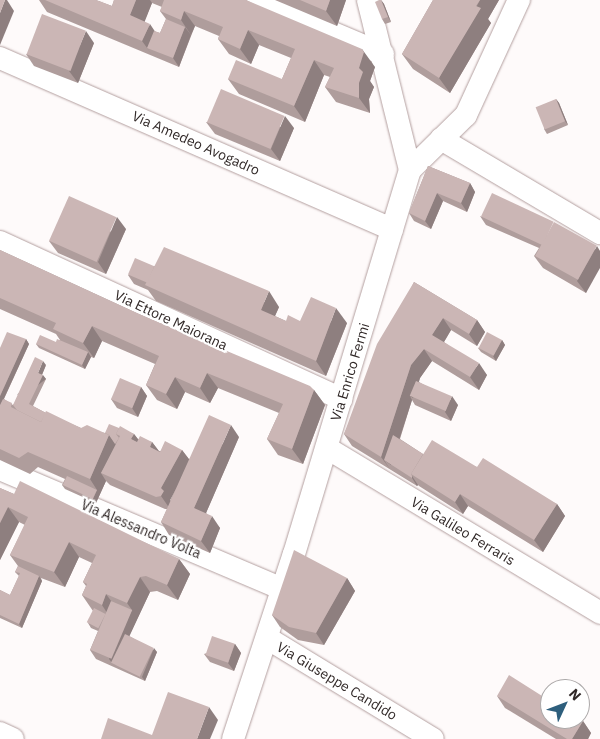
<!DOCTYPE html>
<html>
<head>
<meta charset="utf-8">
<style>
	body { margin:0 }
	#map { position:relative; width:600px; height:739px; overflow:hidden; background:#fefafa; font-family:"IBM Plex Sans",sans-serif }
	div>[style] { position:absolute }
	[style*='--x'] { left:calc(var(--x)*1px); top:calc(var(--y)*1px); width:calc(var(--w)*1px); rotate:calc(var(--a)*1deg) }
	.roads { filter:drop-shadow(0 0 1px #b39f9f) drop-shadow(0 0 1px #b39f9f) }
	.minor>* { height:22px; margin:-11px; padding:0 11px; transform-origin:11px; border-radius:11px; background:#fff }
	.wall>* { inset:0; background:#af9d9c }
	.shaded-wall>* { inset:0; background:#8e7f7f; transform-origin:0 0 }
	.building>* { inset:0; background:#cbb6b5; transform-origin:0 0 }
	span { translate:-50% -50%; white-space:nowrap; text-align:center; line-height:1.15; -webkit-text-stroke:4.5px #fff; paint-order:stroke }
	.street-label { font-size:14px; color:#302827 }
	.north { position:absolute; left:540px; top:679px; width:50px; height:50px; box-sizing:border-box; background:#fff; border:1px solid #aca9a9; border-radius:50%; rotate:47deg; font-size:14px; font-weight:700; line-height:20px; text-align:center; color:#302827 }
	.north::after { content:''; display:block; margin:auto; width:18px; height:22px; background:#2e5f7d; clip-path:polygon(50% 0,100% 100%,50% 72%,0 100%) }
</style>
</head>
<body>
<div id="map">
	<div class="roads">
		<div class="minor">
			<i style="--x:255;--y:0;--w:139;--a:22.9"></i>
			<i style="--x:0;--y:58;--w:428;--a:23.6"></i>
			<i style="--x:441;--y:139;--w:185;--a:30.6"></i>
			<i style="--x:410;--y:170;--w:78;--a:-44.5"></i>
			<i style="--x:466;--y:115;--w:127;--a:-65.3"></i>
			<i style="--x:0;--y:242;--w:376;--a:24.7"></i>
			<i style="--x:327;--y:448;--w:319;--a:31.1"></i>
			<i style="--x:0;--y:469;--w:307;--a:23"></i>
			<i style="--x:267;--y:638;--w:194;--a:31.3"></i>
			<i style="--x:0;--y:733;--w:14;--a:25"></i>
			<i style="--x:233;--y:739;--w:195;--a:-71.8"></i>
			<i style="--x:294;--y:554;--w:401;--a:-73.2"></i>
			<i style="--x:410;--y:170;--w:175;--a:-103.9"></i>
		</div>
	</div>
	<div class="wall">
		<i style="clip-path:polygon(evenodd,39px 0,96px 0,112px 6px,114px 0,246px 0,375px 67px,370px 81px,374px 87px,369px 99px,370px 113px,336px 102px,325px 87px,330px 77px,324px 75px,305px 122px,239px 94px,228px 79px,282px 79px,291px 58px,259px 45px,251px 64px,229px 54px,218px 39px,219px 36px,195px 26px,179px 67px,47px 12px,39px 0,152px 3px,162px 7px,160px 11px,166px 19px,160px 33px,154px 31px,144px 22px,152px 3px)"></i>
		<i style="clip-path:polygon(275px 0,346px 0,337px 26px)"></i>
		<i style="clip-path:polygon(381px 0,384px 4px,391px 22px,385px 24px,382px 19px)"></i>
		<i style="clip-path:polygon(433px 0,499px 0,488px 19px,491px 23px,450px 93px,413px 69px,402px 54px)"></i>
		<i style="clip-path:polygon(94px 43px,78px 83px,34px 66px,26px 54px)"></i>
		<i style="clip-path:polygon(556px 99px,559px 103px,568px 125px,547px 134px,544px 129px)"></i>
		<i style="clip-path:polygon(206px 122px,294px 128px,280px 161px,215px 134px)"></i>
		<i style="clip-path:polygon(428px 166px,470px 183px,475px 192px,467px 212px,443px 201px,431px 229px,414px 221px,409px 213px)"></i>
		<i style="clip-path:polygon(480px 216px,600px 251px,586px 293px,543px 268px,534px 256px,539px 248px,486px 225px)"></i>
		<i style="clip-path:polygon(126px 229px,106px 274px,58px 253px,49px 241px)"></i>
		<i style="clip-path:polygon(0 250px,139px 314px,314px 390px,325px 405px,303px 464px,278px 455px,267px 439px,279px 413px,218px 388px,210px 403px,185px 392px,177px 409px,157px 400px,146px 385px,155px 364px,102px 341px,94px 358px,91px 357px,85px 369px,39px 348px,36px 344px,56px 342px,60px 340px,56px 334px,0 309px)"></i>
		<i style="clip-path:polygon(154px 266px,279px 307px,275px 316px,286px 321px,300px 321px,347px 323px,326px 376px,156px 301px,148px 290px,134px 284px,128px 275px)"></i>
		<i style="clip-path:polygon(414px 282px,477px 320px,485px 332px,477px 346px,451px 330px,444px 342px,487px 375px,479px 390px,432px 361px,420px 378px,419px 382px,458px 405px,451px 421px,415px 405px,412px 400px,400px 439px,423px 454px,477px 467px,557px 504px,565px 516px,543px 552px,468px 506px,463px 514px,419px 486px,418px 485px,417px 486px,352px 446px,344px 434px)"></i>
		<i style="clip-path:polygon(evenodd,26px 339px,29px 344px,4px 399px,13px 405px,46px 365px,42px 375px,46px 379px,33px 406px,46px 413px,81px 428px,105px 433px,119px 428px,134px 434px,138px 439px,152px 442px,159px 451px,182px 450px,189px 459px,239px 437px,206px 513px,220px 528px,210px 553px,169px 535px,161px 522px,167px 509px,165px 509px,110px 485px,106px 481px,96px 503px,65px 489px,62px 485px,65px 479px,38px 467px,30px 474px,0 460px,0 348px,26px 339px,177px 486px,170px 501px,170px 500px,177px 486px)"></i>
		<i style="clip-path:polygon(502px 340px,505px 345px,496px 361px,481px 352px,478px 348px)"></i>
		<i style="clip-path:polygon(141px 387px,147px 396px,138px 417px,117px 408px,111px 399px)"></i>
		<i style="clip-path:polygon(0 488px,14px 494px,179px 559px,190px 574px,178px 600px,157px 591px,150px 592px,129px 636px,157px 652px,145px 681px,96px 659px,90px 650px,98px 631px,91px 628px,88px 623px,93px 611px,82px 595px,86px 586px,83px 582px,92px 563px,79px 557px,65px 587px,41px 578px,42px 581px,22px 628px,0 618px,0 590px,10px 595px,19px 576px,15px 572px,18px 566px,10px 555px,25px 525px,19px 522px,0 560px)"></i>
		<i style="clip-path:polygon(347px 578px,355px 591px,324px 645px,298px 640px,280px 627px,272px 615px)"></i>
		<i style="clip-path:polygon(235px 644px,241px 653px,234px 671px,210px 662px,204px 654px)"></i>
		<i style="clip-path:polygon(497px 696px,583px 721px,591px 733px,588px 739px,556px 739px,505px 708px)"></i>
	</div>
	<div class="shaded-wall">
		<i style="clip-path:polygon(5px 0,7px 0,14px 11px,0 45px,0 13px)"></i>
		<i style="clip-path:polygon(136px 0,150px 0,152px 3px,141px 31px,130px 15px)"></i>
		<i style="clip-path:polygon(330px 0,346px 0,337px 26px,326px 11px)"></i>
		<i style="clip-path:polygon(381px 0,384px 4px,391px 22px,388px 17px)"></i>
		<i style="clip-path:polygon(480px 0,499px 0,488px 19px,491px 23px,450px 93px,439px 78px)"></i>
		<i style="clip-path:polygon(184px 11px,195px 26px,191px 35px,181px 20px)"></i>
		<i style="clip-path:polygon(150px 24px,160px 39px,147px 48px,153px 56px,142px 41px)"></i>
		<i style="clip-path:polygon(185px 27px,191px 35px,179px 67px,173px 58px)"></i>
		<i style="clip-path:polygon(248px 30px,259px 45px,251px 64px,240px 49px)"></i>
		<i style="clip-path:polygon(86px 31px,94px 43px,78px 83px,69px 71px)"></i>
		<i style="clip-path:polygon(362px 49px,375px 67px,370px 81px,374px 87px,369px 99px,370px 113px,359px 98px,359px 68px)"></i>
		<i style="clip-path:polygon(314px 60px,324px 75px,305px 122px,294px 106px)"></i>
		<i style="clip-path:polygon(556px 99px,559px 103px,568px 125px,565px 121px)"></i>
		<i style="clip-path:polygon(285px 116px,294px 128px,280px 161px,271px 149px)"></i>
		<i style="clip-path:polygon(470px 183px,475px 192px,467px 212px,461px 203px)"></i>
		<i style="clip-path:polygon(437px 193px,443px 201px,431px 229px,425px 221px)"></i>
		<i style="clip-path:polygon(117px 217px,126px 229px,106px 274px,98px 262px)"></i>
		<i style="clip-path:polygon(597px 246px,600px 251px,600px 268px,586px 293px,577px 281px)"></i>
		<i style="clip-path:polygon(269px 291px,279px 307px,271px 325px,261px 310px)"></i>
		<i style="clip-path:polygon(336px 308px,347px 323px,326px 376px,316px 361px)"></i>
		<i style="clip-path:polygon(443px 318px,451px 330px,441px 347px,432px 335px)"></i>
		<i style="clip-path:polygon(477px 320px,485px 332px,477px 346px,469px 334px)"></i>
		<i style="clip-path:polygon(92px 326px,102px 341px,94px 358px,83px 343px)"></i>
		<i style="clip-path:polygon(26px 339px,29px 344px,0 407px,0 396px)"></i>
		<i style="clip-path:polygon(502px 340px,505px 345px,496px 361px,493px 356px)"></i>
		<i style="clip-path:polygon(424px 349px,432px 361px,420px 378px,413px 398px,410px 396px,412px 400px,391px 465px,384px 460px,390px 469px,381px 457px,411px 365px)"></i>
		<i style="clip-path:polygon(88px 352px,91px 357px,85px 369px,82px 365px)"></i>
		<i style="clip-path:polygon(43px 361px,46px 365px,41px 377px,38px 373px)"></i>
		<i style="clip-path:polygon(479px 363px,487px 375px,479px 390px,470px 377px)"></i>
		<i style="clip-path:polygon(207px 373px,218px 388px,210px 403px,200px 388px)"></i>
		<i style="left:43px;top:375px;width:5px;height:32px;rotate:53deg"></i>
		<i style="clip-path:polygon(175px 377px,185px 392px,177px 409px,166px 394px)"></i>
		<i style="clip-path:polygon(141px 387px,147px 396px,138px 417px,132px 408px)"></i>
		<i style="clip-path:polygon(314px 390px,325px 405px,303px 464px,292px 449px)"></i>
		<i style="clip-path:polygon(452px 396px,458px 405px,451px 421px,445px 412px)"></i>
		<i style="clip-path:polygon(231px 425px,239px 437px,203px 520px,194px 508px)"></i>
		<i style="clip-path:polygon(134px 434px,143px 446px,131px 439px)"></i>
		<i style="clip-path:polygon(109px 435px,117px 446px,101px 473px,106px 481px,96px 503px,93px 499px,97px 490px,90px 479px)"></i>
		<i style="clip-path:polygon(152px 442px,161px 454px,150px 447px)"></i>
		<i style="clip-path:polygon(182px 450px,191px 462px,170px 500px,172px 503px,170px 509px,161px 496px,161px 488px)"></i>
		<i style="clip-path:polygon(412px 476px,418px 485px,417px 486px,412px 478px)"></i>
		<i style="clip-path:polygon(460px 494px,468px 506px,463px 514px,455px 502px)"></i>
		<i style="clip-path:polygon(557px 504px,565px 516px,543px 552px,534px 540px)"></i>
		<i style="clip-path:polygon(8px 507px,19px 522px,0 560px,0 523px)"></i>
		<i style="clip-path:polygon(212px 516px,220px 528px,210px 553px,201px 541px)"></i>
		<i style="clip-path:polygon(69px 542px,79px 557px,65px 587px,54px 572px)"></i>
		<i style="clip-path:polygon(179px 559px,190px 574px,178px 600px,167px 585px)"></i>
		<i style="clip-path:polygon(39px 576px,42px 581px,22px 628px,19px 624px)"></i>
		<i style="clip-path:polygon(140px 577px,150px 592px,116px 665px,112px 663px,109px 659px,132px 610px,127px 603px)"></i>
		<i style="clip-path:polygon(347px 578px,355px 591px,324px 645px,316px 633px)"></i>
		<i style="clip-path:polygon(106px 594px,117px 609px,109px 616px,102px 605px)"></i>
		<i style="clip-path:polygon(235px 644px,241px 653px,234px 671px,228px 663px)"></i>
		<i style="clip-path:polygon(154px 648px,157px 652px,145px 681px,142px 677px)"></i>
		<i style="clip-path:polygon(209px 707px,218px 720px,210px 739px,197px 739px)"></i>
		<i style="clip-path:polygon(583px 721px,591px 733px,588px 739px,572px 739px)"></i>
	</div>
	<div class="building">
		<i style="clip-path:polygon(0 0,5px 0,0 13px)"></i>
		<i style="clip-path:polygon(45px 0,96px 0,112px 6px,114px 0,136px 0,130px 15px,150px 24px,142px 41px)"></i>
		<i style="clip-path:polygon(164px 0,246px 0,362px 49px,364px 52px,359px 68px,363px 72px,359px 83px,359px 98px,325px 87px,334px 68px,314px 60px,294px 106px,228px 79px,236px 60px,282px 79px,295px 49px,248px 30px,240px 49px,218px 39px,223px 27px,184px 11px,181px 20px,160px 11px)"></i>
		<i style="clip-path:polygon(300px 0,330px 0,326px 11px)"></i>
		<i style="clip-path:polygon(379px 0,381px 0,388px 17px,382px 19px,375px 2px)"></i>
		<i style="clip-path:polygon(433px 0,480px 0,476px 6px,481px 8px,439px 78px,402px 54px)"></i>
		<i style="left:42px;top:14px;width:47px;height:43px;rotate:21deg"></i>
		<i style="clip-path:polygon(166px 19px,185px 27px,173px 58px,147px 48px,154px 31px,160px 33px)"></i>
		<i style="left:221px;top:89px;width:69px;height:36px;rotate:23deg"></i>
		<i style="left:556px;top:99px;width:24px;height:22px;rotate:68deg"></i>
		<i style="clip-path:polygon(428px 166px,470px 183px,461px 203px,437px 193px,425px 221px,409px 213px)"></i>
		<i style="left:492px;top:193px;width:68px;height:26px;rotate:25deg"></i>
		<i style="left:69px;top:196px;width:52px;height:49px;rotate:24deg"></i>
		<i style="left:554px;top:222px;width:49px;height:39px;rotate:29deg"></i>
		<i style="clip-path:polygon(164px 247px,269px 291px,261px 310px,286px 321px,288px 315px,300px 321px,311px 297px,336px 308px,316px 361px,145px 285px)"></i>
		<i style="clip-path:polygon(0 250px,139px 314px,310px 386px,314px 390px,292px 449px,267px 439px,283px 404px,207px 373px,200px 388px,175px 377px,166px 394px,146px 385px,159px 356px,92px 326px,83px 343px,53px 329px,56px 323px,0 298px)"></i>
		<i style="left:135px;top:258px;width:21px;height:18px;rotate:23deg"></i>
		<i style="clip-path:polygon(414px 282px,477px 320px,469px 334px,443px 318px,432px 335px,479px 363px,470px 377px,424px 349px,411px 365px,381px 457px,344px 434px,377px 344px)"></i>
		<i style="clip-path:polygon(7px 332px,26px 339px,0 396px,0 348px)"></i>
		<i style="left:487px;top:332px;width:17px;height:18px;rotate:28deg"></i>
		<i style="clip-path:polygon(40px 335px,56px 342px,57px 339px,88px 352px,82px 365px,36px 344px)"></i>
		<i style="clip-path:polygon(35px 357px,43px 361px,38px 373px,43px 375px,29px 404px,46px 413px,41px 422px,17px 410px,13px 405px)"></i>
		<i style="left:120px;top:378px;width:23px;height:23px;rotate:23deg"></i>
		<i style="left:416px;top:381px;width:39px;height:16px;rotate:23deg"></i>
		<i style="clip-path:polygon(3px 399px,12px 403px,11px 407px,41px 422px,46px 411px,81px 428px,87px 425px,109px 435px,90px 479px,28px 452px,19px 458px,0 449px,0 405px)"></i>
		<i style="clip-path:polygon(209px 415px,231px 425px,194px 508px,212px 516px,201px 541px,161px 522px)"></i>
		<i style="clip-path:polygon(109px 424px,119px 428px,116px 434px,119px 438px,115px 444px,109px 435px,105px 433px)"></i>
		<i style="clip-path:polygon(120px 426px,134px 434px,131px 439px,137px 442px,140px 436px,152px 442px,150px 447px,160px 452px,165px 441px,182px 450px,161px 488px,164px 491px,161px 496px,156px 497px,101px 473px,120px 436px,116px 434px)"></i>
		<i style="clip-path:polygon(393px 435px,423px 454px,411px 474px,412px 476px,412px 478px,384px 460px)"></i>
		<i style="clip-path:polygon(432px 440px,477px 467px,483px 458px,557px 504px,534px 540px,460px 494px,455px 502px,411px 474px)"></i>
		<i style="left:67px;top:476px;width:33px;height:10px;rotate:25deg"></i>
		<i style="clip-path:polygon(20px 481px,179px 559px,167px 585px,146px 576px,140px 577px,127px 603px,106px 594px,102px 605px,82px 595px,87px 584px,83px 582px,96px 555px,69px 542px,54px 572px,10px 555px,28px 517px,8px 507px,0 523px,0 488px,14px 494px)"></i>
		<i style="clip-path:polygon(294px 550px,347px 578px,316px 633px,289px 627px,272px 615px)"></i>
		<i style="clip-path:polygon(18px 566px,39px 576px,19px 624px,0 615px,0 590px,10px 595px,20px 573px,15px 572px)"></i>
		<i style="left:111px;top:601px;width:23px;height:53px;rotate:23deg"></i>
		<i style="left:94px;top:608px;width:13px;height:16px;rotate:27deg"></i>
		<i style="left:125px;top:634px;width:32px;height:32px;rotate:26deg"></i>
		<i style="left:212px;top:636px;width:24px;height:20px;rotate:19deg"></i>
		<i style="clip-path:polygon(509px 675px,550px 701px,550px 719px,580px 719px,583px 721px,572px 739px,567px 739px,497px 696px)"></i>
		<i style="clip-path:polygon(168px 692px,209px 707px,197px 739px,101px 739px,108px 718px,152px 735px)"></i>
	</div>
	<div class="street-label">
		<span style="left:196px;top:143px;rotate:24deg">Via Amedeo Avogadro</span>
		<span style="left:171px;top:320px;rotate:25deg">Via Ettore Maiorana</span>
		<span style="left:350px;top:372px;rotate:-73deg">Via Enrico Fermi</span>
		<span style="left:141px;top:529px;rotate:23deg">Via Alessandro Volta</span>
		<span style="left:463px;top:531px;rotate:31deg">Via Galileo Ferraris</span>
		<span style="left:337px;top:681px;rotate:31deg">Via Giuseppe Candido</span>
	</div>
	<div class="north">N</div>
</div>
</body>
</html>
